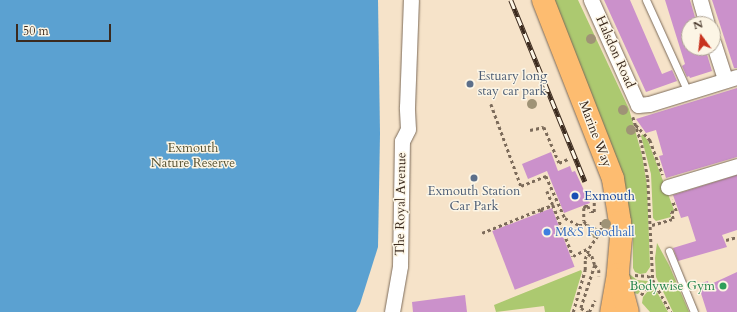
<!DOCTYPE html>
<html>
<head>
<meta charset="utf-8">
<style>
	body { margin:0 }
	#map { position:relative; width:737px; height:312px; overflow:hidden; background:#f6e3c9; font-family:Cardo,serif }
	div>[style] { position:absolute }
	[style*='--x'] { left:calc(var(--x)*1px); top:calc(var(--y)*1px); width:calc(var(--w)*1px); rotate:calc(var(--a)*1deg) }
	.green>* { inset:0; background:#acc970 }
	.water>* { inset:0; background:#5ba1d1 }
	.building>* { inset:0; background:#cb91cb; transform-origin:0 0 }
	.path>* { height:2.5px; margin-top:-1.25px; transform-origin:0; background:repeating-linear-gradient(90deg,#7c6b5a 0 3px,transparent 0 6px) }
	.roads { filter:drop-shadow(0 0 1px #7c6b5a) drop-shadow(0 0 1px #7c6b5a) }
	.service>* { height:7px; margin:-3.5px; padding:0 3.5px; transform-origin:3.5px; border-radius:3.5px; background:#fff }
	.minor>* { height:15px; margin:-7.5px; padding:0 7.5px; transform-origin:7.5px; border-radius:7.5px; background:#fff }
	.trunk>* { height:22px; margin:-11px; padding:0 11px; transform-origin:11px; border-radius:11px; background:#fdbc70 }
	.rail>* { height:4.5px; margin-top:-2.25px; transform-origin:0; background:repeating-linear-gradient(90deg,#fcf5e5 0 9px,#3b2a1e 0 18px); box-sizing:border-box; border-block:1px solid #3b2a1e }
	.trees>* { width:10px; height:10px; margin:-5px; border-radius:50%; background:#9f9376 }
	.dots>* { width:11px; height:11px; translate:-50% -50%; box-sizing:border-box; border:2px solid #fcf5e5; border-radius:50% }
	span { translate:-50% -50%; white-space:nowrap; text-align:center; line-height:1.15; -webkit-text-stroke:3px #fcf5e5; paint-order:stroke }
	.street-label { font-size:13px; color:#3b2a1e }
	.service-label { font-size:13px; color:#4e5e75 }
	.left { translate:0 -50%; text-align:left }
	.park-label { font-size:13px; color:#575232 }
	.transit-label { font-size:13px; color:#164399 }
	.shop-label { font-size:13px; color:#366cbe }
	.leisure-label { font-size:13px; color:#27864d }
	.right { translate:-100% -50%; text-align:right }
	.north { position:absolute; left:681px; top:16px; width:40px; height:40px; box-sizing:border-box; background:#fcf5e5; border:1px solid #afa495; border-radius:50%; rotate:345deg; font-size:11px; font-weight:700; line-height:16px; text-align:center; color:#3b2a1e }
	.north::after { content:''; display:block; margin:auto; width:14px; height:18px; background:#c8321e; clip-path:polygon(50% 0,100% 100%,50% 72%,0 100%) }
	.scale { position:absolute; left:16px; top:24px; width:95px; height:18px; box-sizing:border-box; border:2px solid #3b2a1e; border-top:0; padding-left:5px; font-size:12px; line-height:14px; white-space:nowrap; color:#3b2a1e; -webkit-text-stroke:3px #fcf5e5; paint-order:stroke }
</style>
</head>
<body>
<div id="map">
	<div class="green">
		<i style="clip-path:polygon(549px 0,578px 0,629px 109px,642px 155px,647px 185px,650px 267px,646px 273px,640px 274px,635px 272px,633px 268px,633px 230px,629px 230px)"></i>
		<i style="clip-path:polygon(643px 134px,648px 141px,674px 210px,670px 212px,671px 217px,656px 221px,653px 218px,651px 174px,641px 136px)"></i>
		<i style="clip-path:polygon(657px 243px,669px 265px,689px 312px,673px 312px,656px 277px,655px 258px)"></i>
		<i style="clip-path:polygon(581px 270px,582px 272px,570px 312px,545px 312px,544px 306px,496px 312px,494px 305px)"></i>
		<i style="clip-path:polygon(628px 273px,637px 280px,648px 281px,638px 294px,629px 292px)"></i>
		<i style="clip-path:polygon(653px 285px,668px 312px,650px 312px,642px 303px,643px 297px)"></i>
	</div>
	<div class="water">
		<i style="clip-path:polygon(0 0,378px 0,380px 134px,378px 247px,360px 304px,356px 312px,0 312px)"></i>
	</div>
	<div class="building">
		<i style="clip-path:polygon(604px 0,630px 0,662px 74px,672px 70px,677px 81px,646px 92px)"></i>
		<i style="clip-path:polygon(665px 0,690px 0,697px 24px,689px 24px,689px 48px,705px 48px,712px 71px,690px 78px,689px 76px,687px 77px,682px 66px,685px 64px)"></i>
		<i style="clip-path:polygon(712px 0,737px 0,737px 68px,734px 68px)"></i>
		<i style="clip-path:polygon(737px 88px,737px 157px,666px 178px,659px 156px,663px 155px,656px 130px,646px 133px,636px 119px)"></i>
		<i style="clip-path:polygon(551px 152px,558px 171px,570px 166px,572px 172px,575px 171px,590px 203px,564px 213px,547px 171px,528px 179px,522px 164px)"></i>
		<i style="clip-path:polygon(737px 175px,737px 230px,722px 235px,727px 247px,678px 261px,673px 248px,696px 241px,688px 216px,681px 218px,673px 195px)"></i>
		<i style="left:552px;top:208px;width:63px;height:64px;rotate:69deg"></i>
		<i style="clip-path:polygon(737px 272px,737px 312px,707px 312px,698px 284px,708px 281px,709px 285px)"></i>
		<i style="clip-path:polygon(465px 295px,467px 312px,413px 312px,412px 302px)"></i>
	</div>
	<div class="path">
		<i style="--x:491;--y:104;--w:87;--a:69.9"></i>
		<i style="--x:521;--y:186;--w:27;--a:-22"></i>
		<i style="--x:546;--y:176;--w:46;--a:65.7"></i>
		<i style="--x:565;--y:218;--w:16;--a:27"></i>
		<i style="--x:579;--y:225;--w:8;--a:0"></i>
		<i style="--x:633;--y:117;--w:29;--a:72"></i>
		<i style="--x:642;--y:145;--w:35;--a:80"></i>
		<i style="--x:648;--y:179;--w:101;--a:87.2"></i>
		<i style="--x:653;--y:280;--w:37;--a:61"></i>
		<i style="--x:636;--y:125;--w:21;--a:47"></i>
		<i style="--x:650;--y:140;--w:37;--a:70"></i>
		<i style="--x:530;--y:130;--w:14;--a:-12"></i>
		<i style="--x:544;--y:127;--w:39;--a:67"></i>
		<i style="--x:559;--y:163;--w:10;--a:-24"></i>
		<i style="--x:547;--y:191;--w:15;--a:67"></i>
		<i style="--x:585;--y:206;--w:3;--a:0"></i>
		<i style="--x:588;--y:206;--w:7;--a:63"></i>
		<i style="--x:591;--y:212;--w:3;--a:0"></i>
		<i style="--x:594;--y:212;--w:13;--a:-90"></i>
		<i style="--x:594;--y:199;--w:6;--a:-9"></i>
		<i style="--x:586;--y:206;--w:3;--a:135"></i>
		<i style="--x:584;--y:208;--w:13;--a:90"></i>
		<i style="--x:584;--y:221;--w:5;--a:53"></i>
		<i style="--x:587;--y:225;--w:15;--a:23"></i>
		<i style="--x:541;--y:209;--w:13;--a:-18"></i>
		<i style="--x:553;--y:205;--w:55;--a:68.6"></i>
		<i style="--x:573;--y:256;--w:18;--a:-27"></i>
		<i style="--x:652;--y:225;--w:22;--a:-16"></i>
		<i style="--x:673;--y:219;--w:7;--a:-106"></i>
		<i style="--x:671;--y:212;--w:5;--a:-11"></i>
		<i style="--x:676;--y:211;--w:12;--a:-110"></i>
		<i style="--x:482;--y:233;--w:64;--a:-22.1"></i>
		<i style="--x:541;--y:209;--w:3;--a:72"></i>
		<i style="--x:726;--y:240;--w:11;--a:-15"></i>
		<i style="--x:588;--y:254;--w:4;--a:27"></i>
		<i style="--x:592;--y:256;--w:9;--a:72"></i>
		<i style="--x:595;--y:265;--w:45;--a:108"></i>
		<i style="--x:581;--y:308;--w:8;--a:30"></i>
		<i style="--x:595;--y:265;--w:6;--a:51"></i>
		<i style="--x:599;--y:270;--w:6;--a:90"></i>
		<i style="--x:635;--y:275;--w:13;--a:4"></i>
		<i style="--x:648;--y:276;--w:6;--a:31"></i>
		<i style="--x:641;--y:295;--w:19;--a:-51"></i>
		<i style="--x:573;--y:312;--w:44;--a:-74.1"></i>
		<i style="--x:585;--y:270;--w:11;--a:-90"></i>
		<i style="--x:585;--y:259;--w:12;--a:-70"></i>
		<i style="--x:589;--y:248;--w:21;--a:-55"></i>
		<i style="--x:601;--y:231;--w:10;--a:-90"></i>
		<i style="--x:589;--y:312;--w:13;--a:-63"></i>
	</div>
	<div class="roads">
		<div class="service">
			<i style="--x:646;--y:0;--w:101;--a:65.5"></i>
			<i style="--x:669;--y:251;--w:66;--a:67.7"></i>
		</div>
		<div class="minor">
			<i style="--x:591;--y:0;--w:115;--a:65.9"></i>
			<i style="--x:638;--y:105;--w:11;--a:-5"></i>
			<i style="--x:649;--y:104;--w:92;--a:-17.1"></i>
			<i style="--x:700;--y:0;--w:25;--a:74"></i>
			<i style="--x:713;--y:42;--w:40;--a:72"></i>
			<i style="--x:668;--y:187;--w:72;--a:-16.9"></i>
			<i style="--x:392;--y:312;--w:47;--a:-80.1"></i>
			<i style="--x:400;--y:266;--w:125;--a:-89.1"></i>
			<i style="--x:402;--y:141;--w:13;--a:-63"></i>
			<i style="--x:408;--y:129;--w:22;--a:-93"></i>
			<i style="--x:407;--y:107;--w:107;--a:-87.9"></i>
		</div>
		<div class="trunk">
			<i style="--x:543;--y:0;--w:192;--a:68.6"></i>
			<i style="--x:613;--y:179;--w:44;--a:80.8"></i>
			<i style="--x:620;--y:222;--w:15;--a:86"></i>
			<i style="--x:621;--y:237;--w:37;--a:95"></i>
			<i style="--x:618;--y:274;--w:39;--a:100"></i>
			<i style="--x:619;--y:279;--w:34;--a:75"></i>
		</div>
	</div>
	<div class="rail">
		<i style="--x:511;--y:0;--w:196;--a:67.8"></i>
	</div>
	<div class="trees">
		<i style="left:591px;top:39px"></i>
		<i style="left:532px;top:104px"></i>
		<i style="left:623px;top:110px"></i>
		<i style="left:631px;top:130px"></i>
		<i style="left:606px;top:224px"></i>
		<i style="left:595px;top:233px"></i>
	</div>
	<div class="dots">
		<i style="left:470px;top:84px;background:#5c6f8a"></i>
		<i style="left:474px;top:178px;background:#5c6f8a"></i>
		<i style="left:575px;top:196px;background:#1a4fb4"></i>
		<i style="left:547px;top:232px;background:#3f7fe0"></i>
		<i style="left:723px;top:286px;background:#2e9e5b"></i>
	</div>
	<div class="street-label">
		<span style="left:615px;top:52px;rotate:66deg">Halsdon Road</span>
		<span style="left:595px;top:134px;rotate:69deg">Marine Way</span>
		<span style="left:401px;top:204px;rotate:-89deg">The Royal Avenue</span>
	</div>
	<div class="service-label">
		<span class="left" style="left:478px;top:84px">Estuary long<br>stay car park</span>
		<span style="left:474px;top:199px">Exmouth Station<br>Car Park</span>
	</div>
	<div class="park-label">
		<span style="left:193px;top:156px">Exmouth<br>Nature Reserve</span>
	</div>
	<div class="transit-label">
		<span class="left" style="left:584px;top:196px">Exmouth</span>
	</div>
	<div class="shop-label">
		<span class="left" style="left:555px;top:232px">M&amp;S Foodhall</span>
	</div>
	<div class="leisure-label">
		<span class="right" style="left:715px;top:286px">Bodywise Gym</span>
	</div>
	<div class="north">N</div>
	<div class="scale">50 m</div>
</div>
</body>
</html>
